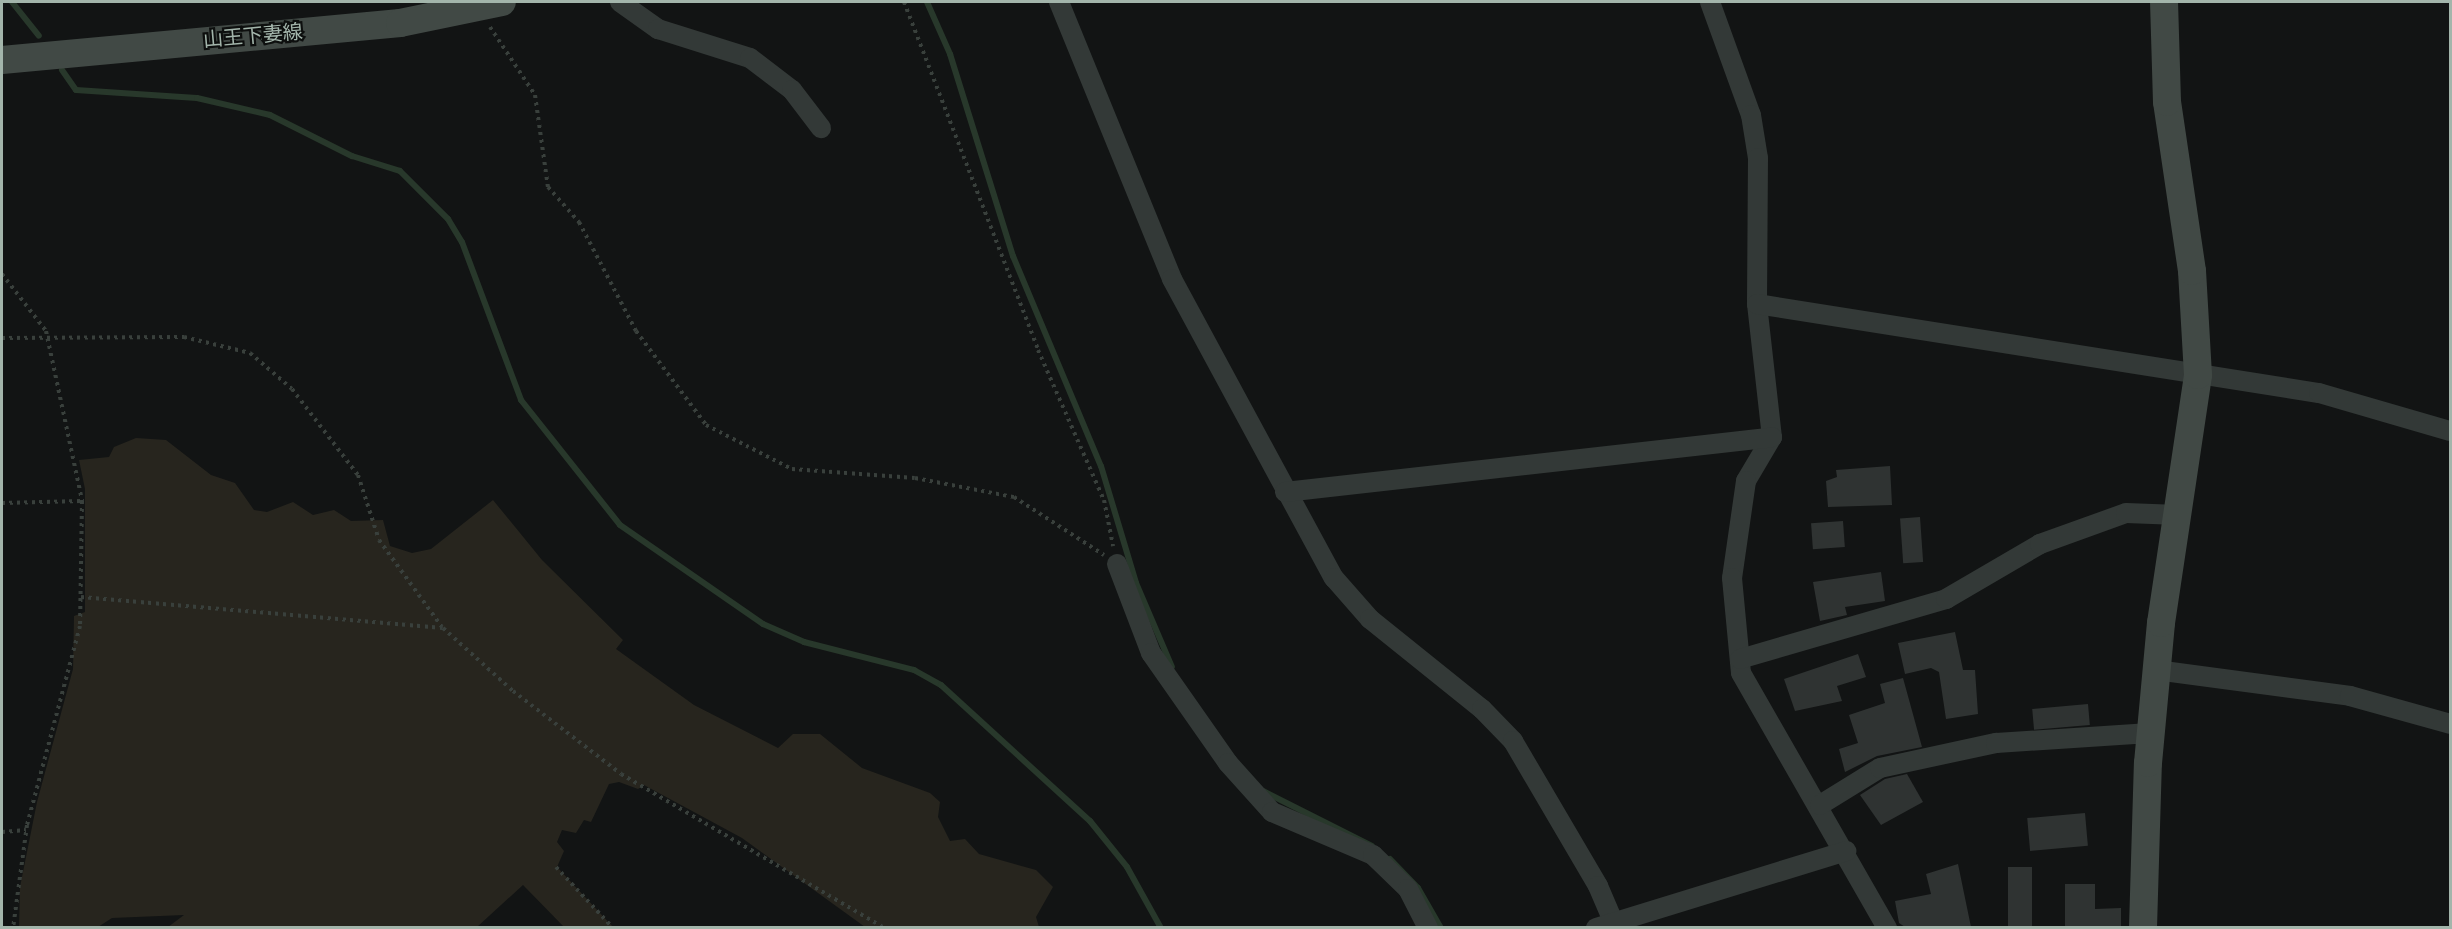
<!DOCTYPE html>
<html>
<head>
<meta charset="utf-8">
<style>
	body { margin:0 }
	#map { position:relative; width:2452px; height:929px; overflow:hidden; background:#121414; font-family:"Sofia Sans Condensed","Noto Sans JP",sans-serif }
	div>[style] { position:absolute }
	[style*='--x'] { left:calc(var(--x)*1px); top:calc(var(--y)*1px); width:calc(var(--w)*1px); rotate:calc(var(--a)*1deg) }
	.green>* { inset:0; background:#27251e }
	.stream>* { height:6px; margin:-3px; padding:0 3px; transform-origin:3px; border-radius:3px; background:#28382b }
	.building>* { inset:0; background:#2f3332; transform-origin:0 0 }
	.path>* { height:4px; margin-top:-2px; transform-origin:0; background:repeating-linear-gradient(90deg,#39403c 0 3px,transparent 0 7.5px) }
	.street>* { height:20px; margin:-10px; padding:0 10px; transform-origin:10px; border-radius:10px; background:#333937 }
	.secondary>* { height:28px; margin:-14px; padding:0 14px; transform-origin:14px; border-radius:14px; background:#414945 }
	span { translate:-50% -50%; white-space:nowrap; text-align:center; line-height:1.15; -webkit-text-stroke:4.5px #0d0f0e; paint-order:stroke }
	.street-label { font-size:20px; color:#a3b5ab }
	.frame { position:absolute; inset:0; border:3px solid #a3b5ab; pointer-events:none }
</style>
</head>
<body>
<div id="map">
	<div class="green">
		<i style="clip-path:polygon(136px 438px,166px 440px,211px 475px,235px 483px,254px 510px,267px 512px,293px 502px,313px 515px,334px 510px,351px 521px,383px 520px,390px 546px,412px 553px,431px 549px,493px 500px,542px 560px,623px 640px,616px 649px,694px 705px,778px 748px,793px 734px,820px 734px,862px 768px,930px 793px,940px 802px,938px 817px,950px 841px,965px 839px,979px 854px,1036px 870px,1053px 887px,1036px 917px,1039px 927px,865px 927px,742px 838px,644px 785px,638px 789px,619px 782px,609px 784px,591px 822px,584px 820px,576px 833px,562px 830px,557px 842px,564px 851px,557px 867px,613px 927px,564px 927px,523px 885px,477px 927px,168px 927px,184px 915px,112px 918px,98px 927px,19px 927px,20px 887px,37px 802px,73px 669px,74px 616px,85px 612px,85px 489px,79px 460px,109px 457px,114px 447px)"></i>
	</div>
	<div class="stream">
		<i style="--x:12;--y:2;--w:43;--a:51.5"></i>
		<i style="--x:927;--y:2;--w:57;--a:66.1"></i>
		<i style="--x:950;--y:54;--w:212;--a:72.7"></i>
		<i style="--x:1013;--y:256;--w:228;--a:67.3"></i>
		<i style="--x:1101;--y:466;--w:122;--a:73.3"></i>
		<i style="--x:1136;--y:583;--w:91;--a:66.8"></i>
		<i style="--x:62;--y:70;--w:24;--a:55"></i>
		<i style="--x:76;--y:90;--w:121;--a:3.8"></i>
		<i style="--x:197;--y:98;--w:75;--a:13.1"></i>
		<i style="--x:270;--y:115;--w:92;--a:26.6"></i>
		<i style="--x:352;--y:156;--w:50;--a:17.4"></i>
		<i style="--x:400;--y:171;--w:68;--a:45"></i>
		<i style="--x:448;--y:219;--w:27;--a:59"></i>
		<i style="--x:462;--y:242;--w:169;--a:69.5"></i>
		<i style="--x:521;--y:400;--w:159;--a:51.6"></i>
		<i style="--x:620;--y:525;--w:174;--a:34.7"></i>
		<i style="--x:763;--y:624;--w:45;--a:23.7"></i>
		<i style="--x:804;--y:642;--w:114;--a:14.3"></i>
		<i style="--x:914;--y:670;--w:31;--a:29"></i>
		<i style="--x:941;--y:685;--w:202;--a:42.4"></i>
		<i style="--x:1090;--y:821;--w:59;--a:51.2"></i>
		<i style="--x:1127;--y:867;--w:70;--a:60.9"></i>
		<i style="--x:1263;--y:791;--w:122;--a:26.8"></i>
		<i style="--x:1390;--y:859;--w:40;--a:46"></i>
		<i style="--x:1418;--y:888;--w:46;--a:60.1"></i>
	</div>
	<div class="building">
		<i style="clip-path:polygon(1890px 466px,1892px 505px,1828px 507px,1826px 481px,1837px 477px,1836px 470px)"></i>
		<i style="left:1920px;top:517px;width:45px;height:20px;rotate:86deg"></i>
		<i style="left:1843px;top:521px;width:26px;height:32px;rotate:86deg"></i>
		<i style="clip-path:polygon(1881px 572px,1885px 601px,1845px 607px,1847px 615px,1820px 621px,1813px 582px)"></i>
		<i style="clip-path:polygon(1955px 632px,1963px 670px,1975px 670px,1978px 714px,1946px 719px,1939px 672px,1931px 668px,1905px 674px,1898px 643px)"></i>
		<i style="clip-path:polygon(1858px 654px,1866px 677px,1837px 686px,1842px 701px,1795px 711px,1784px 679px)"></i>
		<i style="clip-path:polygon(1903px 678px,1922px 747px,1877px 756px,1845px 772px,1839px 749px,1858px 743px,1849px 715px,1885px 703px,1880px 684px)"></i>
		<i style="left:2088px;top:704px;width:21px;height:56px;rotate:85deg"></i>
		<i style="clip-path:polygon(1907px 774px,1923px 802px,1881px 825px,1860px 795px,1885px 779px)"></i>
		<i style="left:2085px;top:813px;width:33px;height:58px;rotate:85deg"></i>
		<i style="clip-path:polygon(1958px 864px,1971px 927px,1905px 927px,1899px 923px,1895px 901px,1931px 894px,1926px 874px)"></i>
		<i style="left:2008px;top:867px;width:24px;height:60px"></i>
		<i style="clip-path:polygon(2065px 884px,2095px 884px,2095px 909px,2121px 908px,2121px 927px,2065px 927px)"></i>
	</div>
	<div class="path">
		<i style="--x:904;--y:2;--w:373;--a:68.9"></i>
		<i style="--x:1038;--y:350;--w:164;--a:66.3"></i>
		<i style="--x:1104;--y:500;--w:47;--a:78.9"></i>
		<i style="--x:490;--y:27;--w:82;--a:56.5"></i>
		<i style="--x:535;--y:95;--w:93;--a:82"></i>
		<i style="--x:548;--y:187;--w:47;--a:48.5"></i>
		<i style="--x:579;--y:222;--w:123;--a:62.4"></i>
		<i style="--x:636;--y:331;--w:117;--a:53.3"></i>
		<i style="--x:706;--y:425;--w:97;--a:27.1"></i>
		<i style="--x:792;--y:469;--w:123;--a:4.2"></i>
		<i style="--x:915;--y:478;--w:101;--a:10.9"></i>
		<i style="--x:1014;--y:497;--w:107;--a:32.8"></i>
		<i style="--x:2;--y:274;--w:72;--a:52.3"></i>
		<i style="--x:46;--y:331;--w:174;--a:78"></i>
		<i style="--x:82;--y:501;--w:125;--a:90.9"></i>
		<i style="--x:80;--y:626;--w:206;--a:104.9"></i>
		<i style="--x:27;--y:825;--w:104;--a:97.7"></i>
		<i style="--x:2;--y:338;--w:182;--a:-0.3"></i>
		<i style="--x:184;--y:337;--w:68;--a:13.6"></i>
		<i style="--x:250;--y:353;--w:55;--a:40.6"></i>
		<i style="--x:292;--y:389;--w:108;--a:52.5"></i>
		<i style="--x:358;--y:475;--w:68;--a:72.1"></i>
		<i style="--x:379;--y:540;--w:107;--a:54.1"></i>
		<i style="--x:2;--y:503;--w:80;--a:-1.4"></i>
		<i style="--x:81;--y:597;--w:363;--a:4.9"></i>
		<i style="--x:443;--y:628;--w:94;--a:42"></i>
		<i style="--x:513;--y:691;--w:136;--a:37.5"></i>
		<i style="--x:621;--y:774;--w:306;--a:30.3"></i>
		<i style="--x:2;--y:832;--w:24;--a:-5"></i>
		<i style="--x:556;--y:867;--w:83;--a:46.9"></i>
	</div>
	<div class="street">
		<i style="--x:620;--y:2;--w:47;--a:35.4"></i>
		<i style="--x:658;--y:29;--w:96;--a:17.5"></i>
		<i style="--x:750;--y:58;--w:53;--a:37.3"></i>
		<i style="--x:792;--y:90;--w:48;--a:52.7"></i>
		<i style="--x:1059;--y:2;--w:299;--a:67.8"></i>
		<i style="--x:1172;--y:279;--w:340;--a:61.6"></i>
		<i style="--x:1334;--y:578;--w:55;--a:48.7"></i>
		<i style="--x:1370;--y:619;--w:144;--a:38.8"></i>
		<i style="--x:1482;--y:709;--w:45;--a:45.9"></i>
		<i style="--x:1513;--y:741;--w:168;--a:59.6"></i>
		<i style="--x:1598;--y:886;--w:46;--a:66.8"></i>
		<i style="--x:1710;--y:2;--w:120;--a:70.1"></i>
		<i style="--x:1751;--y:115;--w:44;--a:80.8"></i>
		<i style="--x:1758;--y:158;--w:146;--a:90.4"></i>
		<i style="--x:1757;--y:304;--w:134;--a:83.6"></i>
		<i style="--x:1772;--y:437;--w:51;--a:120.6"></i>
		<i style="--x:1746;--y:481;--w:98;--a:98.2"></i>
		<i style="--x:1732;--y:578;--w:95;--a:84.6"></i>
		<i style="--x:1741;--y:673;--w:294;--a:60.2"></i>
		<i style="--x:1757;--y:304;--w:569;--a:9"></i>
		<i style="--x:2319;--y:393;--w:136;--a:16.2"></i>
		<i style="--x:1285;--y:492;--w:490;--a:-6.4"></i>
		<i style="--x:1117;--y:564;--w:95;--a:69.1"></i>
		<i style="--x:1151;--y:653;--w:134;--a:55"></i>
		<i style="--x:1228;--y:763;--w:66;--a:48.1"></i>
		<i style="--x:1272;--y:812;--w:110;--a:23.1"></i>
		<i style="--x:1373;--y:855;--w:49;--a:44.2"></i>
		<i style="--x:1408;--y:889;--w:44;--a:62.9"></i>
		<i style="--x:1740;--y:659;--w:215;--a:-16.2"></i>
		<i style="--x:1946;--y:599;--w:109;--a:-30.3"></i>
		<i style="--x:2040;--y:544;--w:91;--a:-19.8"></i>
		<i style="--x:2126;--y:513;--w:53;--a:2.2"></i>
		<i style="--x:2156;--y:670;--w:196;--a:7.6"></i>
		<i style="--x:2350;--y:696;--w:104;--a:15.6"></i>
		<i style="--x:1820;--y:805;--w:70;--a:-31.7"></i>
		<i style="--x:1880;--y:768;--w:119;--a:-12.2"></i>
		<i style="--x:1996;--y:743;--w:154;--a:-3.7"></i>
		<i style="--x:1596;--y:928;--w:262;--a:-17.1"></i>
	</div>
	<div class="secondary">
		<i style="--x:2;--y:60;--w:400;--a:-5.3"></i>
		<i style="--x:400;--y:23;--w:104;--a:-11.6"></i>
		<i style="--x:2143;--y:928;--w:165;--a:-88.3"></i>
		<i style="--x:2148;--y:763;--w:141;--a:-84.7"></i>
		<i style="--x:2161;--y:623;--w:251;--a:-81.5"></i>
		<i style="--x:2198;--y:375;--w:104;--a:-93.3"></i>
		<i style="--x:2192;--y:271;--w:171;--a:-98.4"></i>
		<i style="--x:2167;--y:102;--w:100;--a:-91.7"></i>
	</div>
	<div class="street-label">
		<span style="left:253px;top:37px;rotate:-5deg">山王下妻線</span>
	</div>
	<div class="frame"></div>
</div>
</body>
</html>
